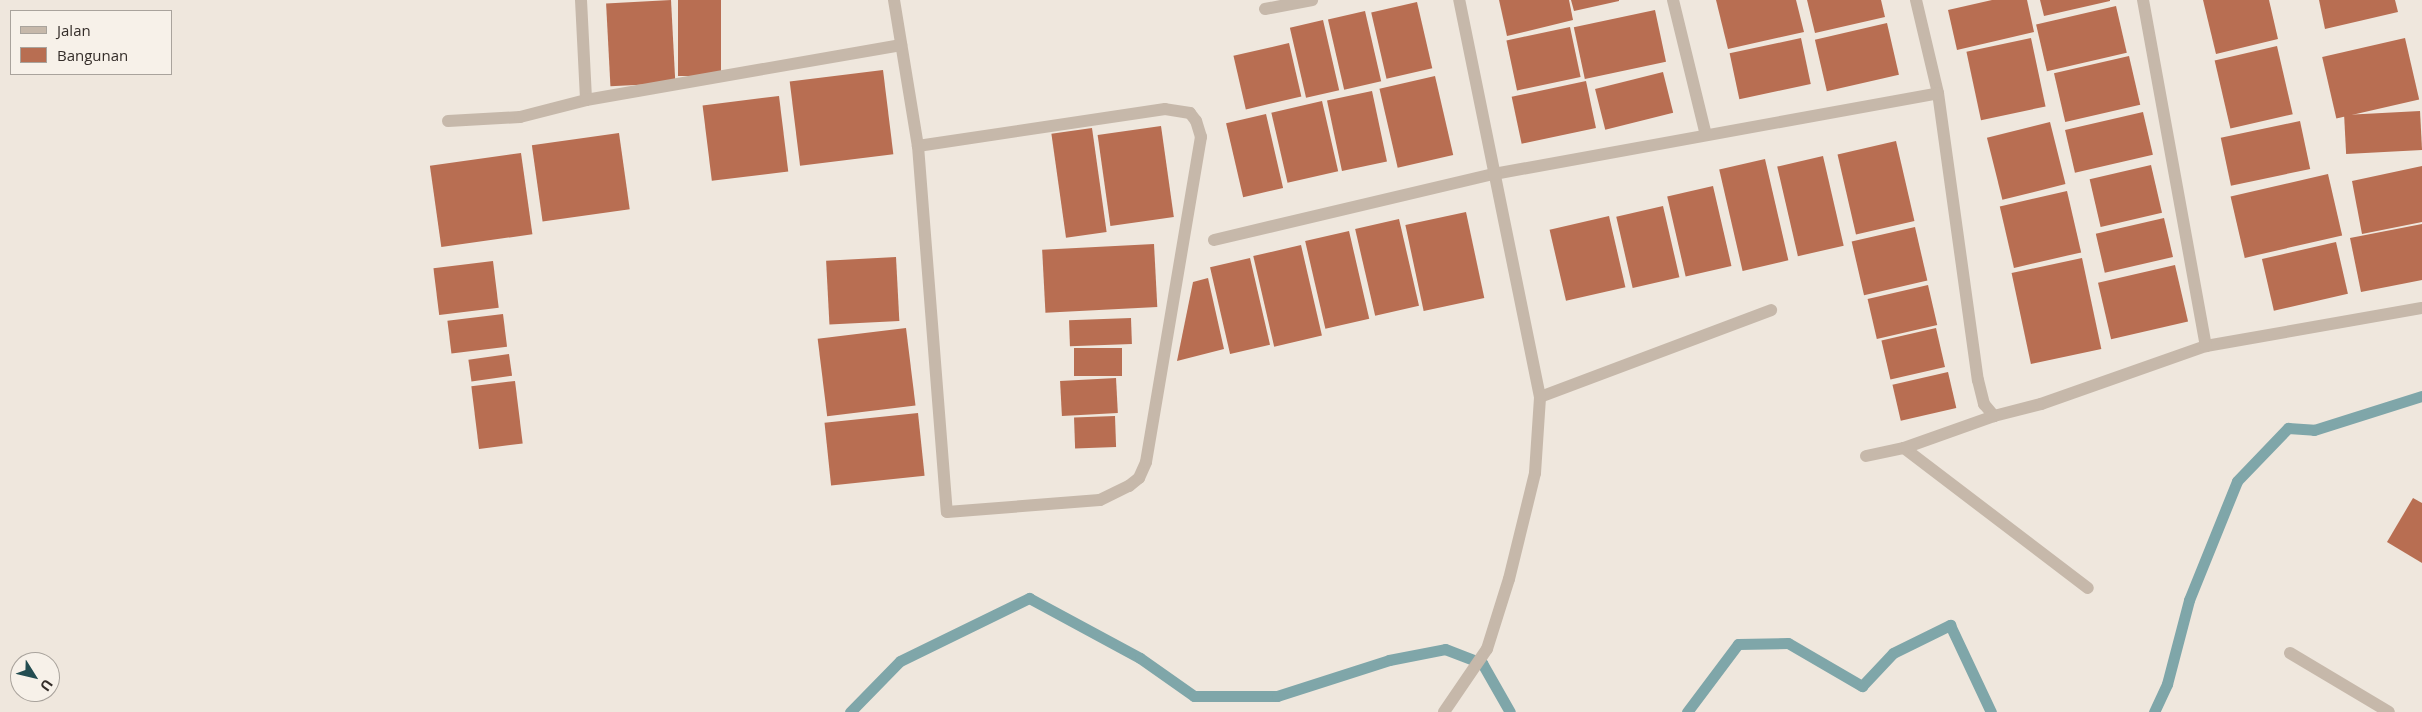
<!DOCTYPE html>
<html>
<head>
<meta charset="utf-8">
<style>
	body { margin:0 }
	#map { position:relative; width:2422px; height:712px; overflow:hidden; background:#efe7dd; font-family:"Open Sans",sans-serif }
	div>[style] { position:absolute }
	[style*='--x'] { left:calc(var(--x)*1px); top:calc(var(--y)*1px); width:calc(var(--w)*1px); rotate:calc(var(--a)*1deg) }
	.stream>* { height:11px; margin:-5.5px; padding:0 5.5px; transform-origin:5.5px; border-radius:5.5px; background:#7fa6a9 }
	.building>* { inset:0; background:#b86e52; transform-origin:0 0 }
	.minor>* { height:12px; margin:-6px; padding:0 6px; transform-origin:6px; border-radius:6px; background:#c6b8aa }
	span { translate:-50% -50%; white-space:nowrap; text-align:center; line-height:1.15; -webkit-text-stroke:4.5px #f7f1e9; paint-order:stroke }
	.legend { position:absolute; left:10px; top:10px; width:162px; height:65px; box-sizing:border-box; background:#f7f1e9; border:1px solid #a9a39c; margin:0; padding:6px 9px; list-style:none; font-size:15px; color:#342d29 }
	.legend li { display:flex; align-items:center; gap:10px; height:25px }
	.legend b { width:25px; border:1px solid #a9a39c }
	.north { position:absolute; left:10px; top:652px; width:50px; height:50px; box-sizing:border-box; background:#f7f1e9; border:1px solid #a9a39c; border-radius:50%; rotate:126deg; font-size:14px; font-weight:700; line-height:20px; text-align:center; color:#342d29 }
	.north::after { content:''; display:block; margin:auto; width:18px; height:22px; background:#234d51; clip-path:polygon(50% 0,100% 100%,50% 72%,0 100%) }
</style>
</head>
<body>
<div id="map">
	<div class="stream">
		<i style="--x:850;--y:712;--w:71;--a:-45.6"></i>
		<i style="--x:900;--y:661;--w:144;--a:-26"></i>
		<i style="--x:1029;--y:598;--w:126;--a:28.4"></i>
		<i style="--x:1140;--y:658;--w:66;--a:35.1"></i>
		<i style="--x:1194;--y:696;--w:83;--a:0"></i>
		<i style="--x:1277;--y:696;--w:118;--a:-17.8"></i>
		<i style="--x:1389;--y:660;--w:57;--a:-11.1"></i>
		<i style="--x:1445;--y:649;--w:40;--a:21"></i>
		<i style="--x:1482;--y:663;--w:56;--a:60.3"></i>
		<i style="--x:1687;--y:712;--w:85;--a:-53.1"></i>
		<i style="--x:1738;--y:644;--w:50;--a:-1.1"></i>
		<i style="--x:1788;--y:643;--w:86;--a:30.2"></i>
		<i style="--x:1862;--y:686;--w:45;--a:-46.8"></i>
		<i style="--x:1893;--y:653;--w:64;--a:-26.2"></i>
		<i style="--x:1950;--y:625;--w:96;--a:64.8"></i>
		<i style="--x:2154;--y:712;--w:31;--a:-65"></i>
		<i style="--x:2167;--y:684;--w:87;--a:-75.3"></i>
		<i style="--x:2189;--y:600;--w:128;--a:-68"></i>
		<i style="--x:2237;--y:481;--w:74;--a:-46.1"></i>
		<i style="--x:2288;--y:428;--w:26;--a:4"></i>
		<i style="--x:2314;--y:430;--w:113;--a:-17.5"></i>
	</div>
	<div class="building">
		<i style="left:671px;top:0;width:83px;height:65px;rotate:87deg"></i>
		<i style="left:678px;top:0;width:43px;height:76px"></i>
		<i style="clip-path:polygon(1499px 0,1569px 0,1573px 20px,1507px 36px)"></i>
		<i style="clip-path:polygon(1571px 0,1619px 0,1619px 1px,1574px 11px)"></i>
		<i style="clip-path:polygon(1716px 0,1796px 0,1804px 32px,1728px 49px)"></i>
		<i style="clip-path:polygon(1807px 0,1881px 0,1885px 17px,1815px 33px)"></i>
		<i style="clip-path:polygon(1992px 0,2027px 0,2034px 32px,1957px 50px,1948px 10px)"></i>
		<i style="clip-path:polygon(2040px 0,2110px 0,2110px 1px,2044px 16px)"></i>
		<i style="clip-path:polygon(2203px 0,2269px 0,2278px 39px,2216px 54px)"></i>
		<i style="clip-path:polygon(2319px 0,2395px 0,2398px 12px,2325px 29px)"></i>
		<i style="left:1417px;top:2px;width:68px;height:47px;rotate:77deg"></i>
		<i style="left:2116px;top:6px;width:48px;height:82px;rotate:77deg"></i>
		<i style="left:1655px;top:10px;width:53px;height:83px;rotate:78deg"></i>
		<i style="left:1365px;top:11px;width:72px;height:38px;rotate:77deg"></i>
		<i style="left:1323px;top:20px;width:72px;height:34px;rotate:77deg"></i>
		<i style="left:1887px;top:23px;width:53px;height:74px;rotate:77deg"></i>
		<i style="left:1570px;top:27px;width:51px;height:65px;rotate:78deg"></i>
		<i style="left:1801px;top:38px;width:47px;height:73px;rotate:78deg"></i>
		<i style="left:2031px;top:38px;width:70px;height:66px;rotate:78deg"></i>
		<i style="left:2405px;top:38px;width:63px;height:85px;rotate:77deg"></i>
		<i style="left:1289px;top:43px;width:55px;height:57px;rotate:77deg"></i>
		<i style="left:2277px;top:46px;width:70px;height:64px;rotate:77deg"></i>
		<i style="left:2129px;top:56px;width:50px;height:77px;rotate:77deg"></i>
		<i style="left:883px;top:70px;width:85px;height:94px;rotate:83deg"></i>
		<i style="left:1663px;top:72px;width:42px;height:70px;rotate:76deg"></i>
		<i style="left:1435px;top:76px;width:81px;height:57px;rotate:77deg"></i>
		<i style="left:1586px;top:81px;width:48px;height:76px;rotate:78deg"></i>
		<i style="left:1372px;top:91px;width:72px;height:46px;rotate:78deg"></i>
		<i style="left:779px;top:96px;width:76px;height:77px;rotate:83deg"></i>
		<i style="left:1322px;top:101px;width:72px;height:52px;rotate:77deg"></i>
		<i style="left:2420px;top:111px;width:39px;height:76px;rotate:87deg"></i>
		<i style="left:2143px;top:112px;width:44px;height:80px;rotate:77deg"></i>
		<i style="left:1266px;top:114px;width:76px;height:41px;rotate:77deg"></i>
		<i style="left:2300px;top:121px;width:49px;height:81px;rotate:78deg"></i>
		<i style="left:2050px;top:122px;width:64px;height:65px;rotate:76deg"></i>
		<i style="left:1161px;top:126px;width:92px;height:64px;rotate:82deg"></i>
		<i style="left:1092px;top:128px;width:105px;height:41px;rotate:82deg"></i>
		<i style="left:619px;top:133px;width:77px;height:88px;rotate:82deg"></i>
		<i style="left:1896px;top:141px;width:82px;height:60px;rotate:77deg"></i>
		<i style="left:521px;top:153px;width:82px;height:92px;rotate:82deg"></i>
		<i style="left:1823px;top:156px;width:92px;height:47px;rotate:77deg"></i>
		<i style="left:1765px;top:159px;width:104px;height:47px;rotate:77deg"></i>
		<i style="left:2151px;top:165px;width:49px;height:63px;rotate:77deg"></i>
		<i style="clip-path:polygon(2422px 166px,2422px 222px,2362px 234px,2352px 181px)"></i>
		<i style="left:2328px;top:174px;width:63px;height:100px;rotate:77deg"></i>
		<i style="left:1713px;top:186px;width:82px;height:47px;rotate:77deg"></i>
		<i style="left:2067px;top:191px;width:63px;height:69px;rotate:77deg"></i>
		<i style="left:1663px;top:206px;width:73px;height:48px;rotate:77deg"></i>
		<i style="left:1466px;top:212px;width:88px;height:62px;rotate:78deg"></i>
		<i style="left:1609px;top:216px;width:73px;height:61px;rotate:77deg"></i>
		<i style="left:2164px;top:218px;width:40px;height:70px;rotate:77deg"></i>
		<i style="left:1399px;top:219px;width:89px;height:45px;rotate:77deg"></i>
		<i style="clip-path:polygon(2422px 224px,2422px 280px,2361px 292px,2350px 238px)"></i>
		<i style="left:1915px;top:227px;width:55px;height:65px;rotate:77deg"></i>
		<i style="left:1349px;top:231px;width:90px;height:45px;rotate:77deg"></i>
		<i style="left:2336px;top:242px;width:53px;height:76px;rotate:77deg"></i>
		<i style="left:1154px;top:244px;width:63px;height:112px;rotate:87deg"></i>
		<i style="left:1301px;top:245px;width:93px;height:49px;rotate:77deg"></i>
		<i style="left:896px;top:257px;width:64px;height:70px;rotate:87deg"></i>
		<i style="left:1250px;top:258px;width:89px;height:41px;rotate:77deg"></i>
		<i style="left:2082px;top:258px;width:93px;height:72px;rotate:78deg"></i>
		<i style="left:493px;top:261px;width:47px;height:60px;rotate:83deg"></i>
		<i style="left:2175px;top:265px;width:58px;height:79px;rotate:77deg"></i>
		<i style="clip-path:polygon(1208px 278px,1224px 349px,1177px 361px,1193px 282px)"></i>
		<i style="left:1928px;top:285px;width:41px;height:62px;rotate:77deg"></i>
		<i style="left:503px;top:314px;width:33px;height:56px;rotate:83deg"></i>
		<i style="left:1131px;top:318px;width:26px;height:62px;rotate:88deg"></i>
		<i style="left:906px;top:328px;width:78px;height:89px;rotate:83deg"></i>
		<i style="left:1936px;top:328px;width:40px;height:56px;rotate:77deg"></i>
		<i style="left:1122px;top:348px;width:28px;height:48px;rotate:90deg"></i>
		<i style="left:509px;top:354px;width:22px;height:41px;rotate:82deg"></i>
		<i style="left:1948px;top:372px;width:37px;height:57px;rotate:77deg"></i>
		<i style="left:1116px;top:378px;width:35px;height:56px;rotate:87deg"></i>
		<i style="left:515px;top:381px;width:63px;height:44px;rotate:83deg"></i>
		<i style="left:918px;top:413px;width:63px;height:94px;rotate:84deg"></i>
		<i style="left:1115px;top:416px;width:31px;height:41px;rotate:88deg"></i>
		<i style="clip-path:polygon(2413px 498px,2422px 503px,2422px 563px,2387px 542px)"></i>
	</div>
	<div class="minor">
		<i style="--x:581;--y:0;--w:100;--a:87.1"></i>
		<i style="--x:894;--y:0;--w:148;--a:80.7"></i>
		<i style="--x:918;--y:146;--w:367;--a:85.5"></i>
		<i style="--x:947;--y:512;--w:153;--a:-4.5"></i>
		<i style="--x:1100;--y:500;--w:32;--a:-26"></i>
		<i style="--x:1129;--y:486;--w:13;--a:-39"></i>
		<i style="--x:1139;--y:478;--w:17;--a:-66"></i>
		<i style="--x:1146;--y:462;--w:330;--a:-80.4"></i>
		<i style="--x:1201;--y:137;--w:17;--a:-107"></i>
		<i style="--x:1196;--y:121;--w:10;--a:-127"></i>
		<i style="--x:1190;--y:113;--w:25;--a:-171"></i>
		<i style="--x:1165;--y:109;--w:250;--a:171.5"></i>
		<i style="--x:1673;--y:0;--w:139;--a:76.3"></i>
		<i style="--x:1916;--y:0;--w:96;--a:76.7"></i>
		<i style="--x:1938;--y:93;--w:290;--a:82.1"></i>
		<i style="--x:1978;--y:380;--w:25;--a:76"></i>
		<i style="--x:1984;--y:404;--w:16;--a:50"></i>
		<i style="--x:1994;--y:416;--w:49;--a:-14.3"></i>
		<i style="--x:2041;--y:404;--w:175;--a:-19.4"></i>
		<i style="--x:2206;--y:346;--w:219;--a:-10"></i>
		<i style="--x:2143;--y:0;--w:352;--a:79.7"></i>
		<i style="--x:1265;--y:9;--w:48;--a:-10.8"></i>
		<i style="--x:448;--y:121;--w:72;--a:-3.2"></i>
		<i style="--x:520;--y:117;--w:68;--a:-14.4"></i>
		<i style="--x:586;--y:100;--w:320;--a:-9.9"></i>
		<i style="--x:1214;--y:240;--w:288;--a:-13.3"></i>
		<i style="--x:1494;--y:174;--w:451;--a:-10.3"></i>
		<i style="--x:1540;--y:397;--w:247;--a:-20.6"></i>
		<i style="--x:1904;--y:448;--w:231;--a:37.3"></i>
		<i style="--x:1866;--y:456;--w:39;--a:-12"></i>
		<i style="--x:1904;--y:448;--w:96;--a:-19.6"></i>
		<i style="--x:2290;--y:653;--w:115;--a:30.8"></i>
		<i style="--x:1444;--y:712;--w:76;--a:-55.7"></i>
		<i style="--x:1487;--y:649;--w:73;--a:-72.6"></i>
		<i style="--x:1509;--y:579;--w:109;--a:-76.2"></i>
		<i style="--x:1535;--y:473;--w:76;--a:-86.2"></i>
		<i style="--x:1540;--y:397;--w:405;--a:-101.5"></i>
	</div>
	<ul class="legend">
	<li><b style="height:6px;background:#c6b8aa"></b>Jalan</li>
	<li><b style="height:14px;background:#b86e52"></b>Bangunan</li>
	</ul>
	<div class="north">U</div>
</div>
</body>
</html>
